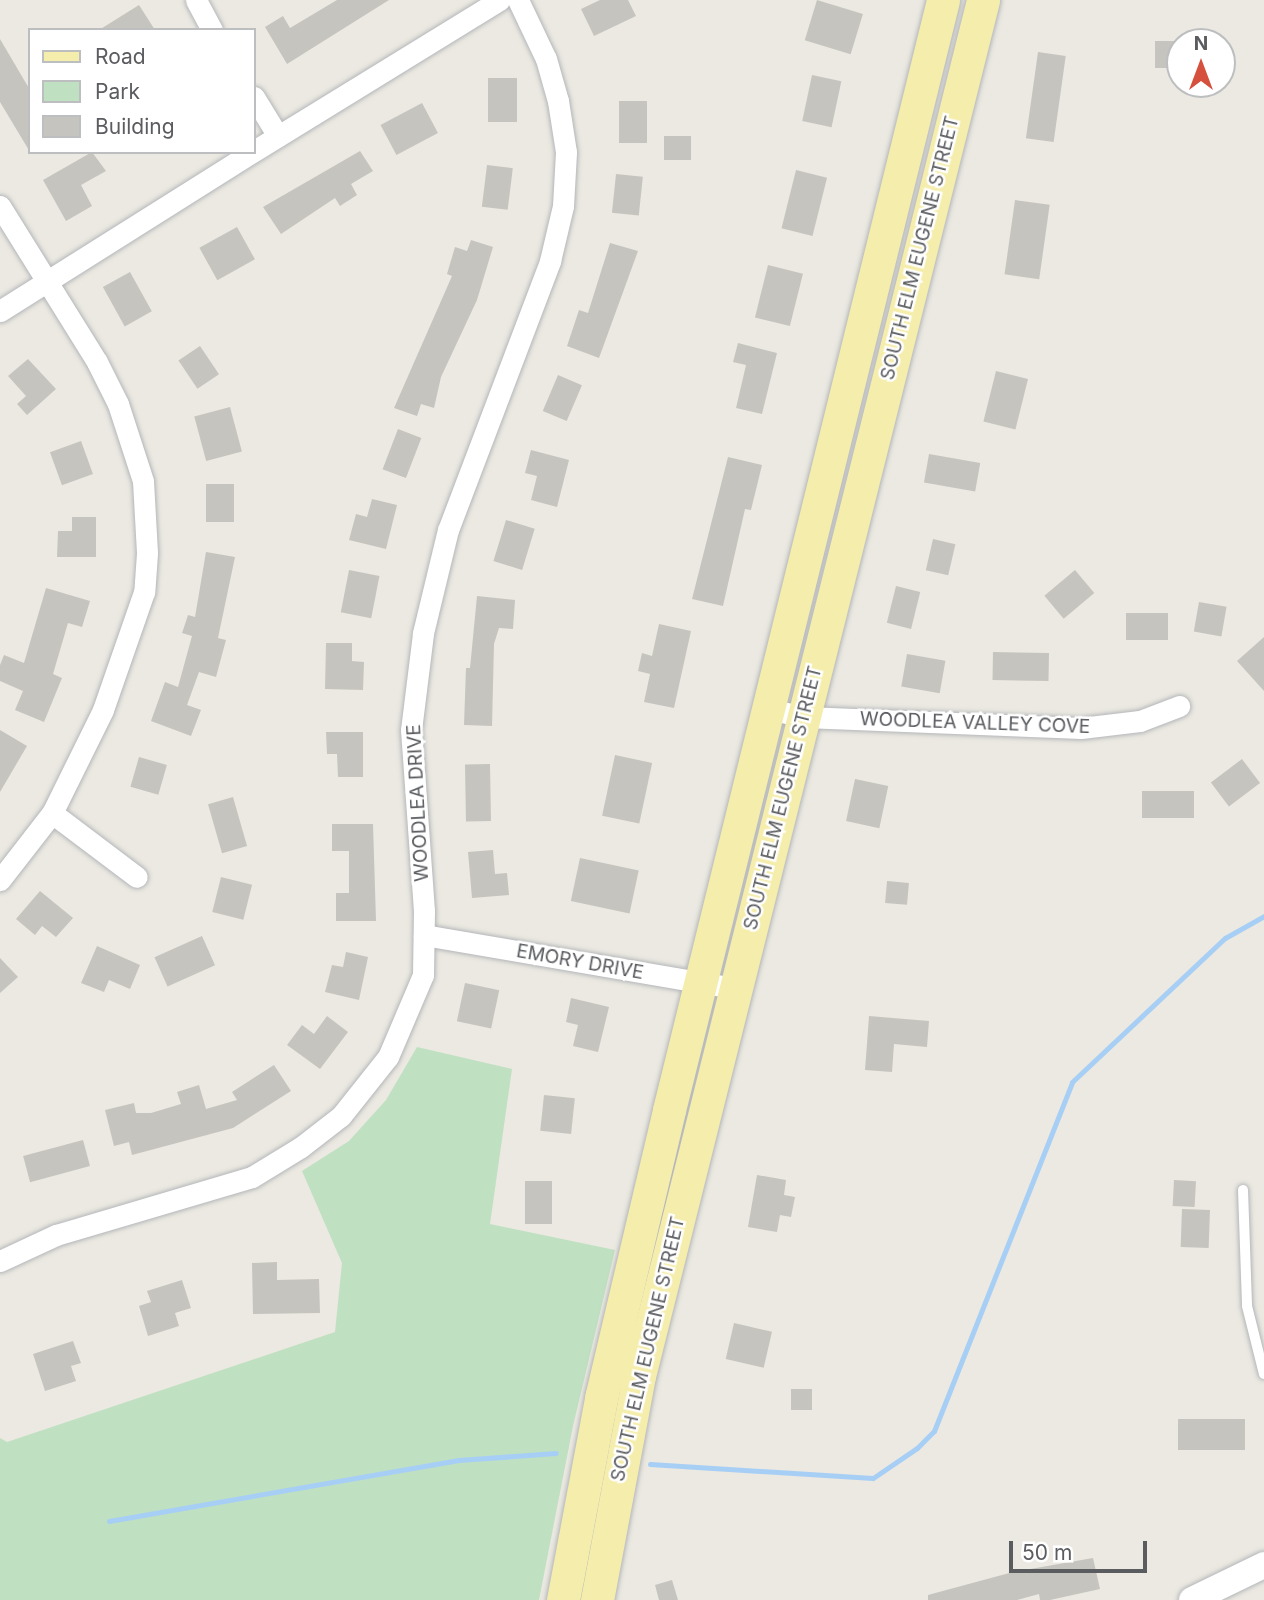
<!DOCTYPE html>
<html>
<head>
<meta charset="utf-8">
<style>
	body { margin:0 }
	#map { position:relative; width:1264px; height:1600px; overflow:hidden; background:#ebe9e1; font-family:Inter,sans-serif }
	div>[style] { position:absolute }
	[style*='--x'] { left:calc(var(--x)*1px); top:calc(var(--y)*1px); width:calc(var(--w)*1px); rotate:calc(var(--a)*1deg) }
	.green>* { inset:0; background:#c0e0c2 }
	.stream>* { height:5px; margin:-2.5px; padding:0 2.5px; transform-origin:2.5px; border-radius:2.5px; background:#a7cff5 }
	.building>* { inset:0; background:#c6c4be; transform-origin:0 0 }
	.roads { filter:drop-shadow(0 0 2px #b4b6ba) drop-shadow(0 0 2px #b4b6ba) }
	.service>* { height:10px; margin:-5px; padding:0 5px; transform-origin:5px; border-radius:5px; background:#fff }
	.minor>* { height:21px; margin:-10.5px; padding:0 10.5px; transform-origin:10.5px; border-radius:10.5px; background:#fff }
	.tertiary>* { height:26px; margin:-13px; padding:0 13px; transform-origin:13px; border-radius:13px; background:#fff }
	.primary>* { height:33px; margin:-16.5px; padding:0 16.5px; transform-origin:16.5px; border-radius:16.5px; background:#f5edac }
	span { translate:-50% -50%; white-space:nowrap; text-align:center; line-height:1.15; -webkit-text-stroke:5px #fff; paint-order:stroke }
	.street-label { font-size:19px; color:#5a5c60 }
	.legend { position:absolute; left:28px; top:28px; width:228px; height:126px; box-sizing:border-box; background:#fff; border:2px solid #bdbebf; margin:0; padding:9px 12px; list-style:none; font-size:21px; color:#5a5c60 }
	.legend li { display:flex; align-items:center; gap:14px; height:35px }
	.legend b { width:35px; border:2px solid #bdbebf }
	.north { position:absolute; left:1166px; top:28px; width:70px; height:70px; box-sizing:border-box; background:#fff; border:2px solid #bdbebf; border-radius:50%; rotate:0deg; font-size:19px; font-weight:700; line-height:28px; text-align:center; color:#5a5c60 }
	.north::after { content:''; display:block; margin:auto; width:24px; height:32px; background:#d5503d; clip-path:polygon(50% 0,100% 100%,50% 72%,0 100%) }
	.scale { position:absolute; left:1009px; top:1541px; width:138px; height:32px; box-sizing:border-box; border:4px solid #5a5c60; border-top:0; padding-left:9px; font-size:21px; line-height:24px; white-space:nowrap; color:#5a5c60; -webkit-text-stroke:5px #fff; paint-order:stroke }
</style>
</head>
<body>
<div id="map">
	<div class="green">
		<i style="clip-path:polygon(417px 1047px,512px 1069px,490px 1224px,615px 1250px,573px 1426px,539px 1600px,0 1600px,0 1438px,7px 1442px,335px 1332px,342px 1263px,302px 1171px,349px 1141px,386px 1100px)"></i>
	</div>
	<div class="stream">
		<i style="--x:650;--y:1464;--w:223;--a:3.6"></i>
		<i style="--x:873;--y:1478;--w:53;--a:-34.3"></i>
		<i style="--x:917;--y:1448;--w:24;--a:-45"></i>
		<i style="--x:934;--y:1431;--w:375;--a:-68.4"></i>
		<i style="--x:1072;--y:1082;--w:210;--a:-43.3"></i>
		<i style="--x:1225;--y:938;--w:45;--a:-29.4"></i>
		<i style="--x:109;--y:1521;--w:355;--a:-9.9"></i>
		<i style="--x:459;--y:1460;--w:97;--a:-4.1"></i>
	</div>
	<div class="building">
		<i style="clip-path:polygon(337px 0,389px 0,287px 64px,265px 27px,283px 16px,290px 28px)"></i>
		<i style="clip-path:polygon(600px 0,628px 0,636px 16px,594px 36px,581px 9px)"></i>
		<i style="left:817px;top:0;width:48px;height:42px;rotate:17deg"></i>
		<i style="clip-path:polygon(139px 5px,155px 30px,99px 30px)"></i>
		<i style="clip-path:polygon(0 39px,30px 90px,30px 152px,0 102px)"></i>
		<i style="left:1155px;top:41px;width:25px;height:27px"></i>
		<i style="left:1038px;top:52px;width:28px;height:87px;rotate:8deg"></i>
		<i style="left:812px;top:75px;width:30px;height:47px;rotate:12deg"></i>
		<i style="left:488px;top:78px;width:29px;height:44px"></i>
		<i style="left:647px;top:101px;width:42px;height:28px;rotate:90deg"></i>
		<i style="left:422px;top:103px;width:34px;height:47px;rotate:62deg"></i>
		<i style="left:664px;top:136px;width:27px;height:24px"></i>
		<i style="clip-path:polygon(360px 151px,373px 171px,351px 184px,357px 195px,340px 206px,335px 198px,281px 234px,263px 207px)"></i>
		<i style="clip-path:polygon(92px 152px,106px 171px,81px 185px,92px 206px,66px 221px,43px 180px)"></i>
		<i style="left:487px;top:165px;width:26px;height:42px;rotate:7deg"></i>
		<i style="left:796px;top:170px;width:32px;height:60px;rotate:14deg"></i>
		<i style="left:616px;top:174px;width:27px;height:39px;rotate:6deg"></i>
		<i style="left:1015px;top:200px;width:35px;height:75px;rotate:8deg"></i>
		<i style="left:237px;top:227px;width:37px;height:43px;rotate:61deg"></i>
		<i style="clip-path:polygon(471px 240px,493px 247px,477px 300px,441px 377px,434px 408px,421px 404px,417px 416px,394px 408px,452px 276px,447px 274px,455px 247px,467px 251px)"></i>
		<i style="clip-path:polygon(610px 243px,638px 251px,599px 358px,567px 346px,579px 310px,588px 313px)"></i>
		<i style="left:768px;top:265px;width:36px;height:54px;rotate:14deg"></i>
		<i style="left:130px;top:272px;width:45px;height:31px;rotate:61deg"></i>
		<i style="clip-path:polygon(738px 343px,777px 353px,762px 414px,736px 408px,746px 365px,733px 362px)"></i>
		<i style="left:200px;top:346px;width:34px;height:26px;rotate:56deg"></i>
		<i style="clip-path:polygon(28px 359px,56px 389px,27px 415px,17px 404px,26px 396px,8px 376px)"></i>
		<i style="left:996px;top:371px;width:33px;height:52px;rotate:14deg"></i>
		<i style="left:558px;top:375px;width:26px;height:39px;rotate:23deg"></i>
		<i style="left:230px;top:407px;width:46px;height:37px;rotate:75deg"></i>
		<i style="left:398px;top:429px;width:25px;height:43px;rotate:21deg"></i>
		<i style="left:81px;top:441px;width:35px;height:33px;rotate:70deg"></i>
		<i style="clip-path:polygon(531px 450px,569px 460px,557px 507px,531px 500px,537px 476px,525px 473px)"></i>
		<i style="left:929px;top:454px;width:52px;height:29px;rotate:10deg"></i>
		<i style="clip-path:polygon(728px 457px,762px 465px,751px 510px,745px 509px,723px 606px,692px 599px)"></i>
		<i style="left:206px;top:484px;width:28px;height:38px"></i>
		<i style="clip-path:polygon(372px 499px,397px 505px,386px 549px,349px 540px,356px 514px,367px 517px)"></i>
		<i style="clip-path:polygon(72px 517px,96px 517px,96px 557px,57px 557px,58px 531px,72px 531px)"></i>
		<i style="left:506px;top:520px;width:30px;height:43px;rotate:17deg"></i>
		<i style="left:933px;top:539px;width:23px;height:32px;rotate:13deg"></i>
		<i style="clip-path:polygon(206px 552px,235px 557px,218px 638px,226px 640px,216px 677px,199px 672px,187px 705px,201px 710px,191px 736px,151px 721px,165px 682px,178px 687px,192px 636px,182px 633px,188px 615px,195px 617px)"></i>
		<i style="left:349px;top:570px;width:31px;height:43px;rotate:11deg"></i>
		<i style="left:1075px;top:570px;width:30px;height:40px;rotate:50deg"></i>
		<i style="left:896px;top:586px;width:25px;height:38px;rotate:14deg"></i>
		<i style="clip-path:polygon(46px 588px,90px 601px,82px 627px,68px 623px,53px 674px,62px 678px,44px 722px,15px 710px,23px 691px,0 681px,0 665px,4px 655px,24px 663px)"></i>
		<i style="clip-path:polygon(477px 596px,515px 600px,513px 629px,499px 628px,494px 644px,492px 726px,464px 725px,466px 668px,470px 668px)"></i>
		<i style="left:1199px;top:602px;width:28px;height:30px;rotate:10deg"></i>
		<i style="left:1126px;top:613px;width:42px;height:27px"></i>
		<i style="clip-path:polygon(659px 624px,691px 631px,674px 708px,644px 702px,650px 674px,638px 671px,642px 653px,652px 656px)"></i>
		<i style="clip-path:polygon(1264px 637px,1264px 691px,1237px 661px)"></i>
		<i style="clip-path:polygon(326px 643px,352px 643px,352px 661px,364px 662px,363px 690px,325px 689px)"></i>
		<i style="left:993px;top:652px;width:56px;height:28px;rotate:1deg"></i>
		<i style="left:907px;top:654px;width:39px;height:33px;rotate:10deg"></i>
		<i style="clip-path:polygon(0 730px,27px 746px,0 792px)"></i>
		<i style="clip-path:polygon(326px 732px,363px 732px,363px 777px,338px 777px,337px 754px,327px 754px)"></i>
		<i style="left:615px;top:755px;width:38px;height:62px;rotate:12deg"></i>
		<i style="left:139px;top:757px;width:29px;height:31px;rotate:16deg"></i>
		<i style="left:1242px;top:759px;width:30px;height:39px;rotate:53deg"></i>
		<i style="left:490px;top:764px;width:57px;height:25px;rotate:89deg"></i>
		<i style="left:855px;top:779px;width:34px;height:43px;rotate:12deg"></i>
		<i style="left:1142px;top:791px;width:52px;height:27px"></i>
		<i style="left:233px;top:797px;width:51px;height:26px;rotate:74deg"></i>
		<i style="clip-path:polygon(332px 824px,373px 824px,376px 921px,336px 921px,336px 893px,349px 893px,349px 851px,332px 851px)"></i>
		<i style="clip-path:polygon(493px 850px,495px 874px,507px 873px,509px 895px,472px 898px,468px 852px)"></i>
		<i style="left:580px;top:858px;width:60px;height:44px;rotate:12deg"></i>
		<i style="left:221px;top:877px;width:32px;height:36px;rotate:14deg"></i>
		<i style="left:887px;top:881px;width:22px;height:22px;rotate:5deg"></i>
		<i style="clip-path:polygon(40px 891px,73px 918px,56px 937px,42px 926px,35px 935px,16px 919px)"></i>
		<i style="left:202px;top:936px;width:32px;height:52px;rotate:66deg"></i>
		<i style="clip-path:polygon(97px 946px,140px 965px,130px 989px,109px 980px,104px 992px,81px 983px)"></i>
		<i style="clip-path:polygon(346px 952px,368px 957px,359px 1000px,325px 992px,332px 965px,343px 967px)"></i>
		<i style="clip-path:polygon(0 958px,18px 977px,0 993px)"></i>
		<i style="left:465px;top:983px;width:35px;height:39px;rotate:12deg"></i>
		<i style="clip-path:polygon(571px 998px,609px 1007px,598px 1052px,573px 1046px,578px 1025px,566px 1022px)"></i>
		<i style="clip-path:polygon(327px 1016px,348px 1032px,320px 1069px,287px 1045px,302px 1025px,314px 1034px)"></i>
		<i style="clip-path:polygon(869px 1016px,929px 1021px,927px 1047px,894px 1044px,892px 1072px,865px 1070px)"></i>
		<i style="clip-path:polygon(274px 1065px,291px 1091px,233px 1128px,132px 1155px,129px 1142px,114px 1146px,105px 1110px,134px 1103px,136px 1113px,151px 1113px,181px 1104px,177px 1092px,199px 1085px,206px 1109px,237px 1100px,232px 1092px)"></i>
		<i style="left:544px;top:1095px;width:31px;height:36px;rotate:6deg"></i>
		<i style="left:83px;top:1140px;width:27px;height:62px;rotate:75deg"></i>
		<i style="clip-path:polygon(757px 1175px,786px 1180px,784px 1195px,795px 1197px,791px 1217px,780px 1215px,777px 1232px,748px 1227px)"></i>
		<i style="left:1174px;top:1180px;width:22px;height:26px;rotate:3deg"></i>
		<i style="left:525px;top:1181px;width:27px;height:43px"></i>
		<i style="left:1182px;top:1209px;width:28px;height:38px;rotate:2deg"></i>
		<i style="clip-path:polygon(277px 1262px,277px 1280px,319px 1279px,320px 1313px,253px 1314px,252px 1263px)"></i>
		<i style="clip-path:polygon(182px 1280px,191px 1308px,175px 1313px,179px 1326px,148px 1336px,139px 1306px,151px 1302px,147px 1291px)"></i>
		<i style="left:734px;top:1323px;width:39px;height:37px;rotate:13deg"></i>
		<i style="clip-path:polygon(73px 1341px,81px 1363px,71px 1366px,76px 1381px,45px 1391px,33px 1354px)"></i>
		<i style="left:791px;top:1389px;width:21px;height:21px"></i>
		<i style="left:1178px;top:1419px;width:67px;height:31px"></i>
		<i style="clip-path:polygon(1093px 1558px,1100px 1589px,1050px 1600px,1040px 1600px,1039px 1594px,1017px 1600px,928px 1600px,928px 1595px,1013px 1572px)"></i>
		<i style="clip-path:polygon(672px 1580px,678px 1600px,659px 1600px,655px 1585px)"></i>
	</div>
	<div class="roads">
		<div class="service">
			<i style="--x:1243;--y:1190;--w:116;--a:88"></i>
			<i style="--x:1247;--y:1306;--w:70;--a:76"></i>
		</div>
		<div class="minor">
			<i style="--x:196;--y:0;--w:34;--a:62"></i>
			<i style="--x:254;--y:97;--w:46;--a:58.4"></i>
			<i style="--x:254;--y:151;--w:288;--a:-31.6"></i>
			<i style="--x:0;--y:206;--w:184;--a:58.1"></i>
			<i style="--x:97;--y:362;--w:47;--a:63.4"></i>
			<i style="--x:118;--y:404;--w:81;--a:72"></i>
			<i style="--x:143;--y:481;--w:72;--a:86.8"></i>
			<i style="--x:147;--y:553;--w:39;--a:94"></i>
			<i style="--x:144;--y:592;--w:125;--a:109.2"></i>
			<i style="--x:103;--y:710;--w:115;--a:116.3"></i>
			<i style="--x:52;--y:813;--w:85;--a:127.8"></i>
			<i style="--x:0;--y:311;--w:298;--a:-32.2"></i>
			<i style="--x:769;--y:709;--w:36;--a:13"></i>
			<i style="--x:804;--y:717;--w:277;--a:2.3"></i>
			<i style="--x:1081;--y:728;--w:59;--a:-6.8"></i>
			<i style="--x:1140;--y:721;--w:42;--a:-21"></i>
			<i style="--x:52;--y:813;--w:106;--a:37"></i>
			<i style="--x:424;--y:935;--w:315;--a:9.7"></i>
			<i style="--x:0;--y:1261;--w:62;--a:-24.9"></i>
			<i style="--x:56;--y:1235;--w:204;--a:-16.5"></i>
			<i style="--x:252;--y:1177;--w:57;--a:-31.5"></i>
			<i style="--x:301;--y:1147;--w:51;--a:-37.8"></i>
			<i style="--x:341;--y:1116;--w:75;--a:-51.5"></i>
			<i style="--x:388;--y:1057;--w:89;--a:-66.9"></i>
			<i style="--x:423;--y:975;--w:64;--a:-89.1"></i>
			<i style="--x:424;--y:911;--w:181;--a:-94.1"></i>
			<i style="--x:411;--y:730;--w:98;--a:-82.9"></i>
			<i style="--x:423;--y:633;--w:106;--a:-76.4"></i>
			<i style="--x:448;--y:530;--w:288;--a:-69.2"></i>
			<i style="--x:550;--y:261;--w:57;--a:-76.7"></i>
			<i style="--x:563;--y:206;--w:54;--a:-86.8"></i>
			<i style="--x:566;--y:152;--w:52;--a:-98.9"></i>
			<i style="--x:558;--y:101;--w:44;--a:-105.9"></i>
			<i style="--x:546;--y:59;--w:65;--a:-115.4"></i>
		</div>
		<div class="tertiary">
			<i style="--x:1192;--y:1600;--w:80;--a:-25.9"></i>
		</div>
		<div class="primary">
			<i style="--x:563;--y:1600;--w:206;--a:-79.3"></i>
			<i style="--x:601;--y:1398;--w:296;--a:-76.7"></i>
			<i style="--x:669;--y:1110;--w:1143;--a:-76.13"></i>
			<i style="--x:597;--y:1600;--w:228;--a:-79.4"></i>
			<i style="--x:639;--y:1376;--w:1418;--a:-75.96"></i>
		</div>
	</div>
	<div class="street-label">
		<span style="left:920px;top:248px;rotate:-76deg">SOUTH ELM EUGENE STREET</span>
		<span style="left:975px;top:723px;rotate:2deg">WOODLEA VALLEY COVE</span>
		<span style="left:783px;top:798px;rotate:-76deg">SOUTH ELM EUGENE STREET</span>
		<span style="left:418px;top:803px;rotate:-93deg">WOODLEA DRIVE</span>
		<span style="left:580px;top:962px;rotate:10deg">EMORY DRIVE</span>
		<span style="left:648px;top:1349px;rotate:-77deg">SOUTH ELM EUGENE STREET</span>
	</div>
	<ul class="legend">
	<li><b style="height:9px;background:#f5edac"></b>Road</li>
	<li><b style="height:19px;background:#c0e0c2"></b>Park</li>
	<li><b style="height:19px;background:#c6c4be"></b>Building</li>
	</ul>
	<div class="north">N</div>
	<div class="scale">50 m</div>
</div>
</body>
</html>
